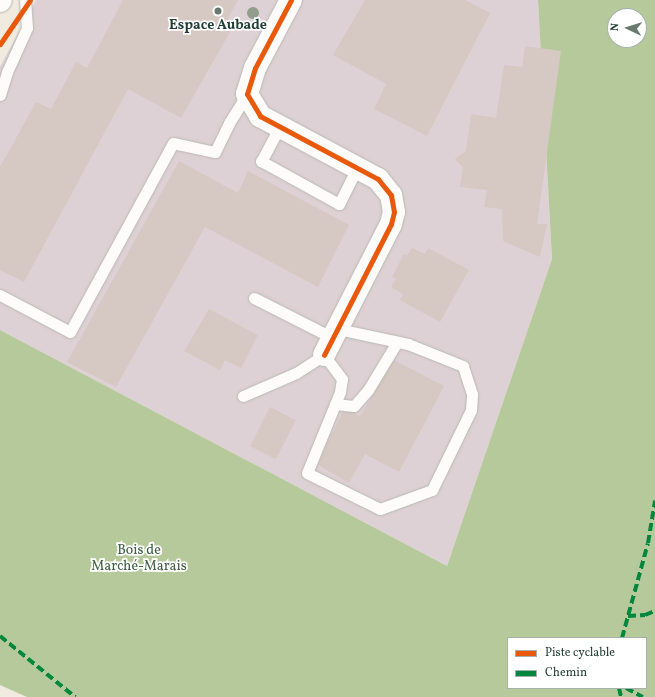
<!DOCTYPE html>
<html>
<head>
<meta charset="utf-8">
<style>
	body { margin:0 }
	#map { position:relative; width:655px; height:697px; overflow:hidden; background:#f0eadf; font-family:Vollkorn,serif }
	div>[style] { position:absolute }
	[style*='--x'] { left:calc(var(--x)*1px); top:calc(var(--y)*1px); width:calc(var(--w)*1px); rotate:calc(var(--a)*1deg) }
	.industrial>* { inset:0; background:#ded1d6 }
	.forest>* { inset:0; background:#b5c99b }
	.building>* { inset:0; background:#d6c8c2; transform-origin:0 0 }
	.roads { filter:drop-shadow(0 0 1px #b9b8b1) drop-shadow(0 0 1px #b9b8b1) }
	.service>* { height:11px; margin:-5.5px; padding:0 5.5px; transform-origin:5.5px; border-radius:5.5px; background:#fdfcfa }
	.minor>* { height:22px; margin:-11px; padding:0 11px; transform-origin:11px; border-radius:11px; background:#fdfcfa }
	.primary>* { height:22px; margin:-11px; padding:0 11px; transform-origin:11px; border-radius:11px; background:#fdfcfa }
	.quiet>* { height:4px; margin-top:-2px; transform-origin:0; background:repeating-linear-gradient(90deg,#00873e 0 8px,transparent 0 12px) }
	.cycleway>* { height:5px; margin:-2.5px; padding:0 2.5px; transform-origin:2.5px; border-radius:2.5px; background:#e8590c }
	.trees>* { width:12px; height:12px; margin:-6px; border-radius:50%; background:#909e8a }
	.dots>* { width:11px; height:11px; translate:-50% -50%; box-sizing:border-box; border:2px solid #fff; border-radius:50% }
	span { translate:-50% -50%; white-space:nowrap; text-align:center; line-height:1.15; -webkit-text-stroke:3.5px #fff; paint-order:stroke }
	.poi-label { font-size:14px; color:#1f3d34; font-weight:700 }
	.park-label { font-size:14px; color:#416044 }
	.legend { position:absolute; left:507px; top:637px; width:140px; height:52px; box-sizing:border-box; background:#fff; border:1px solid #a5b1ae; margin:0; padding:5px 7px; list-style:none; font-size:12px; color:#1f3d34 }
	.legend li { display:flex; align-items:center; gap:8px; height:20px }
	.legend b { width:20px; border:1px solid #a5b1ae }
	.north { position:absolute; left:607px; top:8px; width:40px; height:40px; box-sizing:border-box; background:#fff; border:1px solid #a5b1ae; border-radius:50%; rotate:274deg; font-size:11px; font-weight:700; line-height:16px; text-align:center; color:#1f3d34 }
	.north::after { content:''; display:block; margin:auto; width:14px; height:18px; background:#687a70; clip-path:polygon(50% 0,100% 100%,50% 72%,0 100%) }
</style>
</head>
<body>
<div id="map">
	<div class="industrial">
		<i style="clip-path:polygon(36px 0,538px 0,552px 259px,447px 566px,0 330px,0 67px)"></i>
	</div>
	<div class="forest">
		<i style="clip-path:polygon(evenodd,538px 0,655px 0,655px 697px,27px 697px,0 685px,0 330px,447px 566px,552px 259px,538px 0,615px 16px,639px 16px,639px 40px,615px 40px,615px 16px,538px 0,508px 638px,646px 638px,646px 688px,508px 688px,508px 638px)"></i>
	</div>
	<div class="building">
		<i style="clip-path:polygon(123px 0,238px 0,226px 22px,234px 25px,181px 118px,128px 89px,24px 282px,0 270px,0 167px,36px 102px,51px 109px,76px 62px,87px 68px)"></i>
		<i style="clip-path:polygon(365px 0,465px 0,490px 13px,427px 136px,374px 109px,386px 84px,333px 55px)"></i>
		<i style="clip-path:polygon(525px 46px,561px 51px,537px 224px,547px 224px,540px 257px,503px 241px,502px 209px,484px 207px,487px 190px,460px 187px,463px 168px,455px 159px,466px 151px,471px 114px,496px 118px,504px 65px,522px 67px)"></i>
		<i style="clip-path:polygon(179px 161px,238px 193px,248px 171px,349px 225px,318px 287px,205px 227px,116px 387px,67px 362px)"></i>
		<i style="clip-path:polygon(412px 248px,425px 254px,428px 248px,469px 270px,440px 322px,400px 300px,403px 294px,391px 287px,396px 279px,392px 277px,404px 254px,407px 256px)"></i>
		<i style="clip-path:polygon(209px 309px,258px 335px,241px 368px,225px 360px,220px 370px,184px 351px)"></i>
		<i style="clip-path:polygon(394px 360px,444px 386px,399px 472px,365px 454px,349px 483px,318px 465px,327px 443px,343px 412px,354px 413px,360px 416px)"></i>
		<i style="left:270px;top:407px;width:29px;height:44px;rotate:27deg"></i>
	</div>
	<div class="roads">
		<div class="service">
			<i style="--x:0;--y:95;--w:24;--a:-73"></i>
			<i style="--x:7;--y:72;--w:48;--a:-65.6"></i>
			<i style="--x:27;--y:28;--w:28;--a:-94"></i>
			<i style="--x:280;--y:126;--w:40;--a:118"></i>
			<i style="--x:261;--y:161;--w:89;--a:28.9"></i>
			<i style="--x:339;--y:204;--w:40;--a:-63.4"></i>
			<i style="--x:0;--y:295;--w:79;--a:27.9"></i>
			<i style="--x:70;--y:332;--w:215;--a:-61.4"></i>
			<i style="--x:173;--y:143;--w:43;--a:12.1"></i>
			<i style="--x:215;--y:152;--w:32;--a:-64"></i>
			<i style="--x:229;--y:123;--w:34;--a:-58"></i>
			<i style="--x:254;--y:298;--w:89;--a:26.9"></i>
			<i style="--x:243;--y:396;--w:58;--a:-23.5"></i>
			<i style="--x:296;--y:373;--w:33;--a:-33"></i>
			<i style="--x:324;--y:355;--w:30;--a:53"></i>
			<i style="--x:342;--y:379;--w:13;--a:99"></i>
			<i style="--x:340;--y:392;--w:87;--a:112.2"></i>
			<i style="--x:307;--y:473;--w:81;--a:26.3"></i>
			<i style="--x:380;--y:509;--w:55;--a:-20.1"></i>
			<i style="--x:432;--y:490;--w:89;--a:-64"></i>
			<i style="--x:471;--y:410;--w:16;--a:-86"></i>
			<i style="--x:472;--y:394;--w:29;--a:-108"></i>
			<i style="--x:463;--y:366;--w:59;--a:-158.2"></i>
			<i style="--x:408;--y:344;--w:72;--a:-167.9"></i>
			<i style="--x:335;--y:404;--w:19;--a:6"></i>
			<i style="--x:354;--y:406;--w:21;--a:-49"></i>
			<i style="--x:368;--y:390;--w:56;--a:-58.9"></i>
		</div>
		<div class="minor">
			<i style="--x:291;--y:0;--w:77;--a:117.9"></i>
			<i style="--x:255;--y:68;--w:27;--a:107"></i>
			<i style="--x:247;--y:94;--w:26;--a:59"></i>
			<i style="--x:260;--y:116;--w:134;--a:28.1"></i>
			<i style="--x:378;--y:179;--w:21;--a:51"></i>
			<i style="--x:391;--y:195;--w:17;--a:80"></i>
			<i style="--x:394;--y:212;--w:12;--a:104"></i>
			<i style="--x:391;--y:224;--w:147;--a:117.1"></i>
		</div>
		<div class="primary">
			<i style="--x:0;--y:1;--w:1;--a:-45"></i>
		</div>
	</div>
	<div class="quiet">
		<i style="--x:628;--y:616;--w:17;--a:-3"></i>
		<i style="--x:645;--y:615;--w:11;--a:-22"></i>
		<i style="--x:0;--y:636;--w:97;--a:39.1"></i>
		<i style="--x:622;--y:638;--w:98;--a:-74.7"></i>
		<i style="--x:648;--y:543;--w:43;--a:-80.5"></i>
		<i style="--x:619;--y:688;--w:9;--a:77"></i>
		<i style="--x:626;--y:688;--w:19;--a:28"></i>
	</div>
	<div class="cycleway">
		<i style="--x:291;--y:0;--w:77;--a:117.9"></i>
		<i style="--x:255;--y:68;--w:27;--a:107"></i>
		<i style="--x:247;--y:94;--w:26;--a:59"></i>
		<i style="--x:260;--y:116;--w:134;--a:28.1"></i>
		<i style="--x:378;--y:179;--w:21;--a:51"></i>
		<i style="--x:391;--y:195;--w:17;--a:80"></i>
		<i style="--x:394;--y:212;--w:12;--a:104"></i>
		<i style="--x:391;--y:224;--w:147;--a:117.1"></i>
		<i style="--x:0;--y:44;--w:53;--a:-55.7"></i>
	</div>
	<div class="trees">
		<i style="left:253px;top:13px"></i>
	</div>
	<div class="dots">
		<i style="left:218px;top:11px;background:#687a70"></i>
	</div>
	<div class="poi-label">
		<span style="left:218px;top:26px">Espace Aubade</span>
	</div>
	<div class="park-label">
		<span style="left:139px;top:559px">Bois de<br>Marché-Marais</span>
	</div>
	<ul class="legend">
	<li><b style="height:5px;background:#e8590c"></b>Piste cyclable</li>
	<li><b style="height:5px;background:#00873e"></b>Chemin</li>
	</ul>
	<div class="north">N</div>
</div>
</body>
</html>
